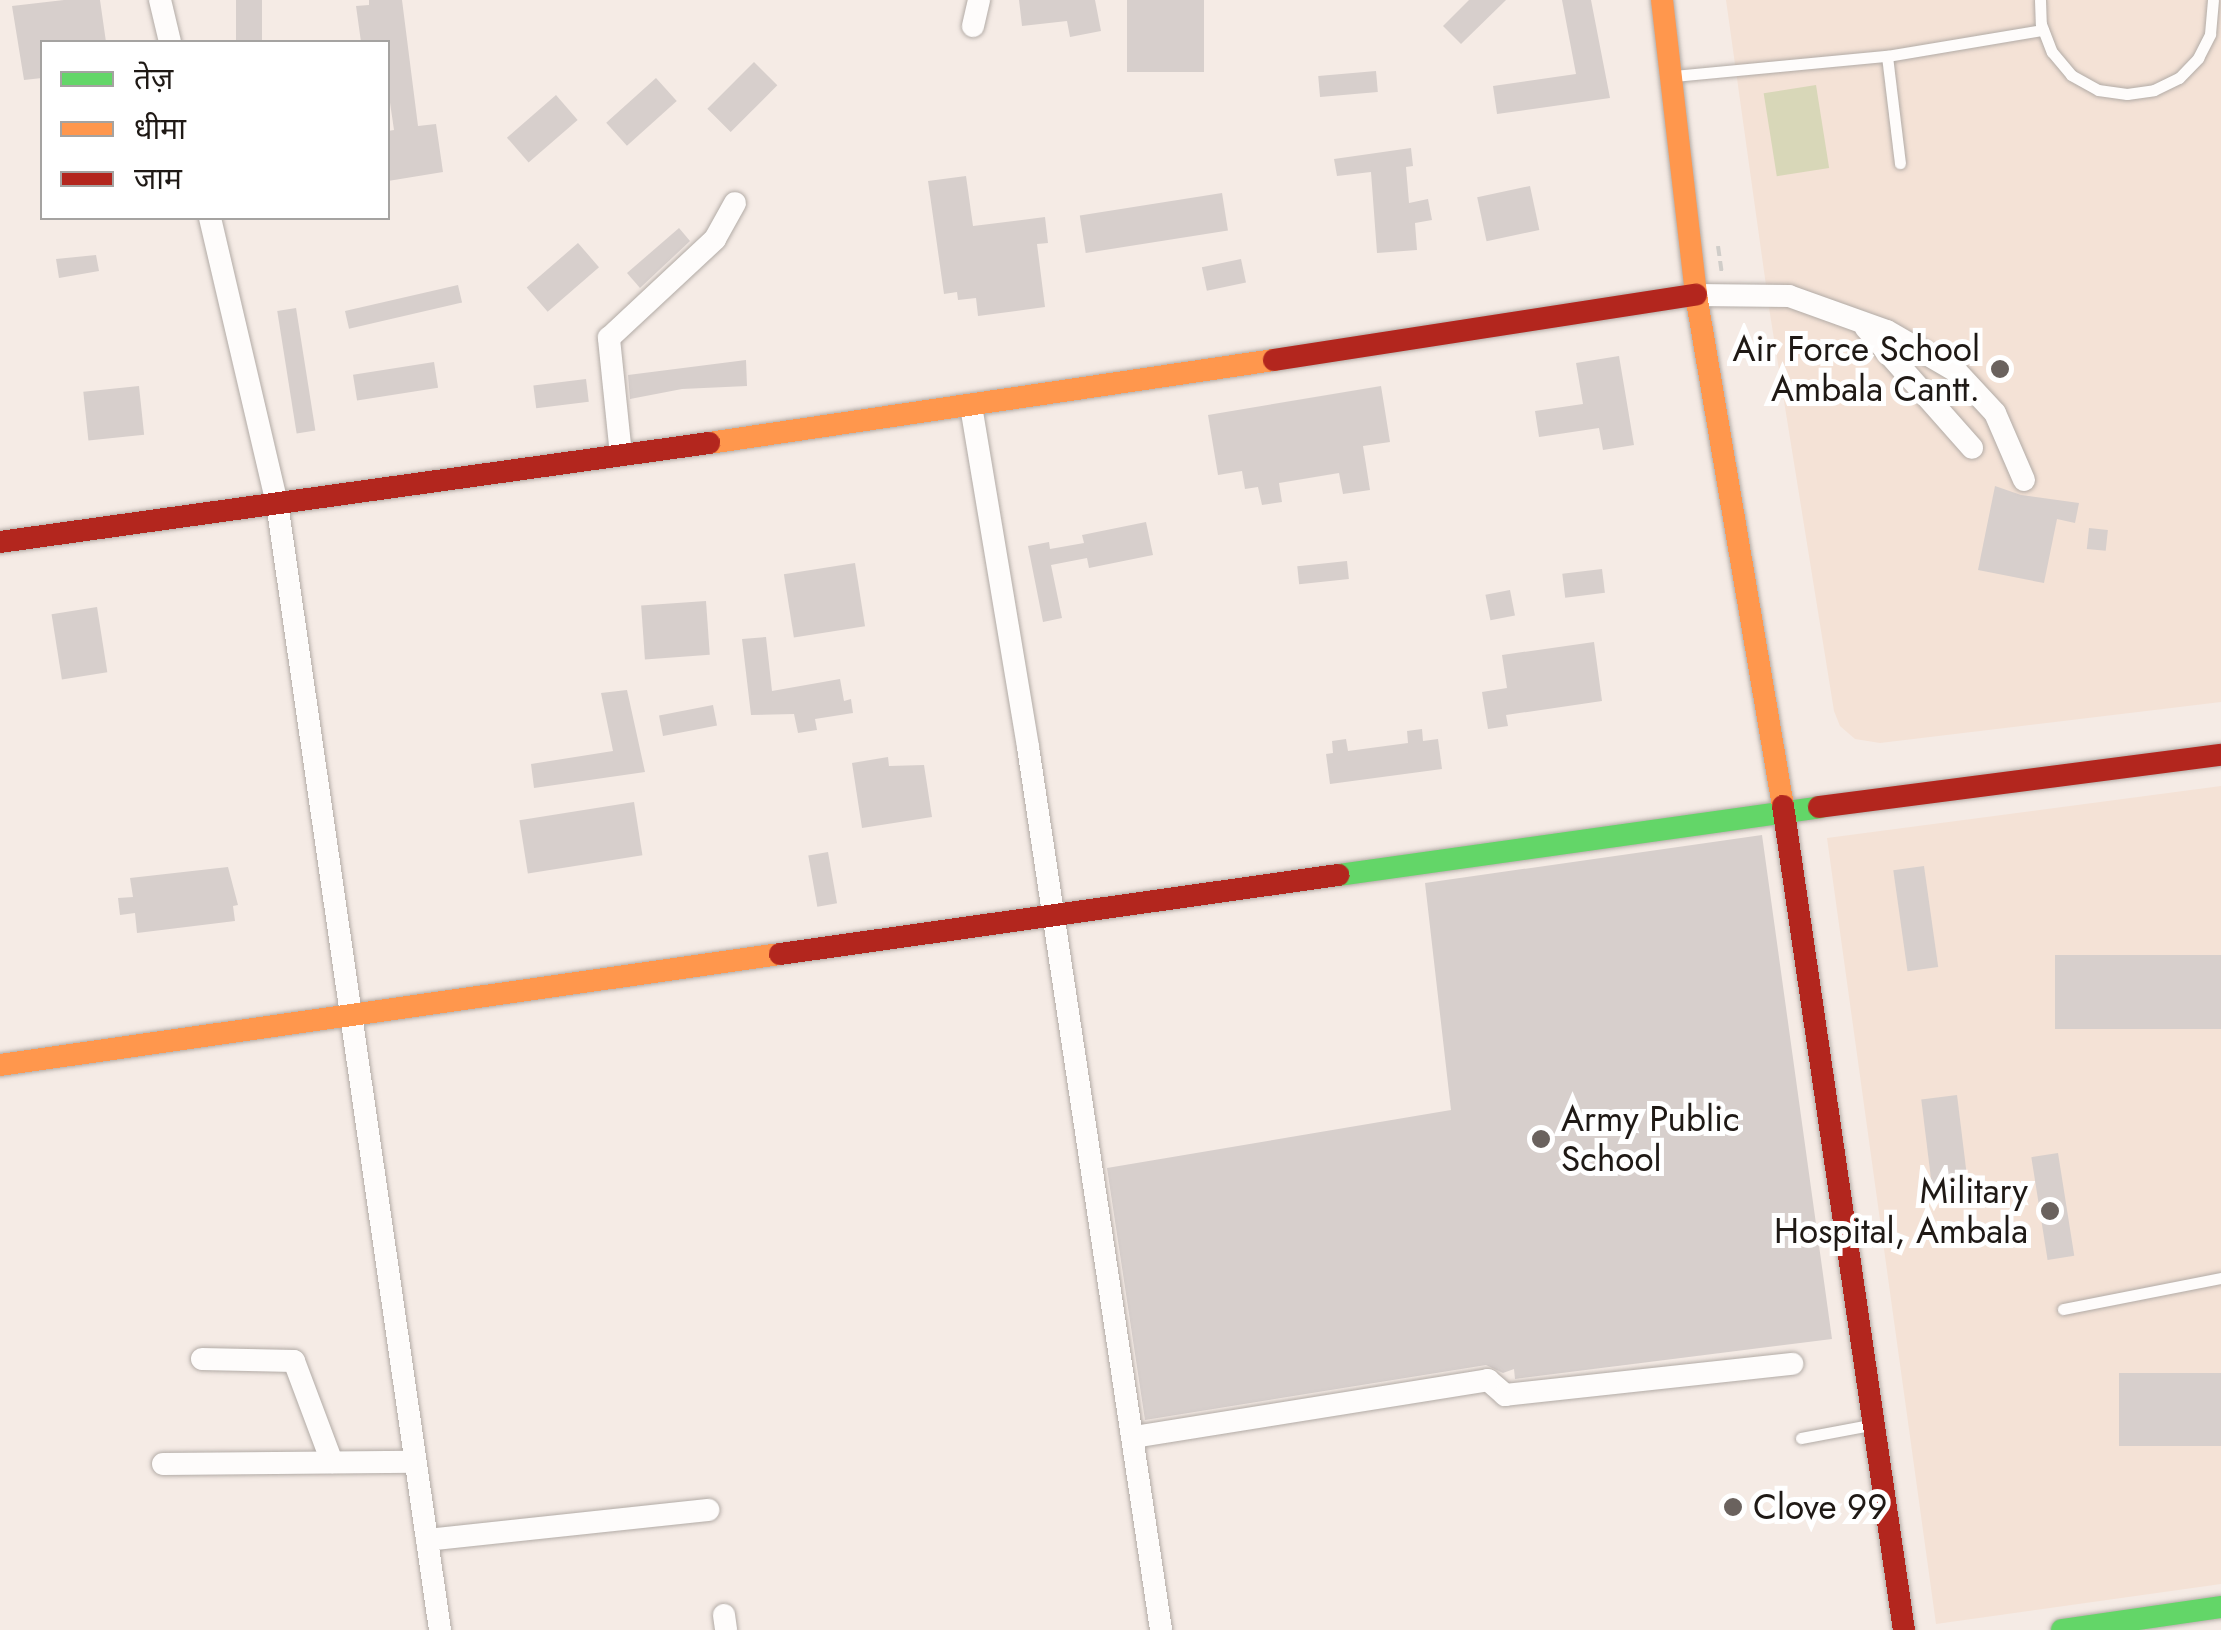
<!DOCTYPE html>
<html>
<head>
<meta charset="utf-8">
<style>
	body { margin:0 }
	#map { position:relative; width:2221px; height:1630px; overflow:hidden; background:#f5ebe5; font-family:Jost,"Noto Sans Devanagari",sans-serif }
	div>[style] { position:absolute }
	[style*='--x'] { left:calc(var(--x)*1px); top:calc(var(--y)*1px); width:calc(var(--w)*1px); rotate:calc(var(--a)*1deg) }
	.built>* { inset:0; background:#f4e2d6 }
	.green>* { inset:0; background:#d8d7b8; transform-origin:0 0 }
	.building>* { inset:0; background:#d7cfcc; transform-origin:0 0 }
	.path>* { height:4px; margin-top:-2px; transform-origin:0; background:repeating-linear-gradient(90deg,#d0cdc9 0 10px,transparent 0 15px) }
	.roads { filter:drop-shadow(0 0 2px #b2aba6) drop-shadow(0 0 2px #b2aba6) }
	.lane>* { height:11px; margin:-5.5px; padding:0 5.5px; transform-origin:5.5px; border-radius:5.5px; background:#fefcfb }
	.street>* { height:22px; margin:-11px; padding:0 11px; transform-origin:11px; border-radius:11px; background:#fefcfb }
	.fast>* { height:22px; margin:-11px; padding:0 11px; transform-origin:11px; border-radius:11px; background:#63d668 }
	.slow>* { height:22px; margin:-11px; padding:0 11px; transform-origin:11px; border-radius:11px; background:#ff974d }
	.jam>* { height:22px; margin:-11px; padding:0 11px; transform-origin:11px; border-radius:11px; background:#b3261e }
	.dots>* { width:28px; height:28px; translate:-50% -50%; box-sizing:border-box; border:5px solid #fff; border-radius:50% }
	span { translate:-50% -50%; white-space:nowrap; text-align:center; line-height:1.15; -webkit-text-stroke:10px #fff; paint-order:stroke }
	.poi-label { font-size:35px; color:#1f1915 }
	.right { translate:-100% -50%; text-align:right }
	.left { translate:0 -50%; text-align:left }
	.legend { position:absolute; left:40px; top:40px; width:350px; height:180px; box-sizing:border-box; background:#fff; border:2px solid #a5a3a1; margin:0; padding:12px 18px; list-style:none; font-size:30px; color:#1f1915 }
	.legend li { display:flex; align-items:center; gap:20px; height:50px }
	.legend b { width:50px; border:2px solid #a5a3a1 }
</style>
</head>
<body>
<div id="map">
	<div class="built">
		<i style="clip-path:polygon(1726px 0,2221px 0,2221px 702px,1880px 743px,1855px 739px,1840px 726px,1834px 711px,1770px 314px)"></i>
		<i style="clip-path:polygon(2221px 786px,2221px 1584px,1936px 1624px,1827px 838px)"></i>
	</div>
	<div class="green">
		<i style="left:1816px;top:85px;width:84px;height:53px;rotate:81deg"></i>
	</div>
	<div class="building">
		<i style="clip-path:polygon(64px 0,100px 0,106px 42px,42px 42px,42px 78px,24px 80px,12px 6px)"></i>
		<i style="left:236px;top:0;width:26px;height:42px"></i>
		<i style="clip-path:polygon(369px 0,402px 0,418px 126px,436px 124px,443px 172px,388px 181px,388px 131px,394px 130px,388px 89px,388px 42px,361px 42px,356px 6px,369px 5px)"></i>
		<i style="clip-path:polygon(1019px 0,1095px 0,1101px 31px,1070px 37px,1067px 21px,1022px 26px)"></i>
		<i style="left:1127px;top:0;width:77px;height:72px"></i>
		<i style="clip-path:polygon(1469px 0,1506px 0,1461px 44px,1443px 26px)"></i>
		<i style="clip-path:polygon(1562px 0,1591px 0,1610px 98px,1497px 114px,1493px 86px,1576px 74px)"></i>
		<i style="left:754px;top:62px;width:33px;height:66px;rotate:45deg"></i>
		<i style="left:1376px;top:71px;width:21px;height:58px;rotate:85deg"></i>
		<i style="left:656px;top:78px;width:31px;height:67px;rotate:48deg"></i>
		<i style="left:556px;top:95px;width:33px;height:65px;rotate:49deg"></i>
		<i style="clip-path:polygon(1411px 148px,1413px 166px,1406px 167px,1409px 203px,1428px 199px,1432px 220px,1415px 223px,1417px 250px,1377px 253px,1371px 172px,1337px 176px,1334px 159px)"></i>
		<i style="clip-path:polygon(966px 176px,973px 226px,1045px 217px,1048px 243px,1037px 244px,1045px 307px,978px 316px,976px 298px,958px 300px,957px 292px,944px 294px,928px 181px)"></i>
		<i style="left:1530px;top:186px;width:45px;height:54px;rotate:78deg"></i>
		<i style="left:1222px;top:193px;width:38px;height:144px;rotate:81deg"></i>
		<i style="clip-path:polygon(679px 228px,690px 241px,640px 288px,627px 273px)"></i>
		<i style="left:578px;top:243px;width:32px;height:68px;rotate:49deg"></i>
		<i style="clip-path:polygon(96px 255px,99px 271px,59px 278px,56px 259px)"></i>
		<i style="left:1241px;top:259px;width:24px;height:40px;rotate:78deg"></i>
		<i style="left:458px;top:285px;width:18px;height:116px;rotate:77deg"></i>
		<i style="left:296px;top:308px;width:124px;height:19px;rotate:81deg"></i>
		<i style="clip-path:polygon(1619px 356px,1634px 445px,1603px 450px,1599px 428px,1539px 437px,1535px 411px,1583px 404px,1576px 363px)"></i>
		<i style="clip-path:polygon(746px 360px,747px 386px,682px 389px,630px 399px,628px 375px)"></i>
		<i style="left:434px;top:362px;width:26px;height:82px;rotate:81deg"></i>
		<i style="left:586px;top:379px;width:23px;height:53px;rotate:83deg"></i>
		<i style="left:139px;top:386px;width:49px;height:56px;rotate:84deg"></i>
		<i style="clip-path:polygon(1381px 386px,1390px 442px,1363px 446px,1370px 490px,1343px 494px,1339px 473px,1279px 483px,1282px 502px,1262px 505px,1258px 487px,1245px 489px,1242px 471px,1218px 475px,1208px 415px)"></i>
		<i style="clip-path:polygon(1995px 486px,2021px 495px,2079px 503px,2075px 523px,2057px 519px,2044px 583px,1978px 570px)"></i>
		<i style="clip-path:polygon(1146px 522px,1153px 555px,1089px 568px,1087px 558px,1051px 565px,1062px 618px,1043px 622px,1028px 546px,1049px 542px,1050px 549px,1084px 543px,1082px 535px)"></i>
		<i style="left:2089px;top:528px;width:19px;height:21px;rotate:6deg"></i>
		<i style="left:1347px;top:561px;width:18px;height:50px;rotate:84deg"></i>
		<i style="left:855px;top:563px;width:64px;height:72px;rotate:81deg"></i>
		<i style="left:1602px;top:569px;width:24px;height:40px;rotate:83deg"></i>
		<i style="left:1510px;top:590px;width:26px;height:25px;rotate:79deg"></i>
		<i style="left:706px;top:601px;width:54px;height:65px;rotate:86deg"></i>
		<i style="left:97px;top:607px;width:66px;height:46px;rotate:81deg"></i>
		<i style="clip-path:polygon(766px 637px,772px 691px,840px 679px,844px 701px,851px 699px,853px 713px,815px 719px,817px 730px,798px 733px,794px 714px,751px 715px,742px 639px)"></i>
		<i style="clip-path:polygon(1594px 642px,1602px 701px,1506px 715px,1508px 726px,1488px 729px,1482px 692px,1507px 688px,1502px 655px)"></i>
		<i style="clip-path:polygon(627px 690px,645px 772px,534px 788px,531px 764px,613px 751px,601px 693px)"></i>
		<i style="left:713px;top:705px;width:21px;height:55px;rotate:79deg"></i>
		<i style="clip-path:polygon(1422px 729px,1423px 741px,1438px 739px,1442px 769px,1330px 784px,1326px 754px,1333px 753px,1332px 741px,1346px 739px,1348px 751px,1408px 743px,1407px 731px)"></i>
		<i style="clip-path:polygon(888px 757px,889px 766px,924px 765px,932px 817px,862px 828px,852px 763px)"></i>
		<i style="left:634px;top:802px;width:54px;height:116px;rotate:81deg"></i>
		<i style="clip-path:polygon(1762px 835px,1832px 1339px,1515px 1379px,1514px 1369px,1503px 1373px,1486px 1365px,1145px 1420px,1107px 1168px,1451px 1110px,1425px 883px)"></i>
		<i style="left:828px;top:852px;width:52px;height:20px;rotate:80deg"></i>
		<i style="left:1924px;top:866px;width:102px;height:31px;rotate:82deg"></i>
		<i style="clip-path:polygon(228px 867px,238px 905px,233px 906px,235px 921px,137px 933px,135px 913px,120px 915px,118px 898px,133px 897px,130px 878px)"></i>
		<i style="left:2221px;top:955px;width:74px;height:166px;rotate:90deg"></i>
		<i style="left:1957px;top:1095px;width:102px;height:36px;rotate:83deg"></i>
		<i style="left:2058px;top:1153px;width:104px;height:27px;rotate:81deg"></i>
		<i style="left:2221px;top:1373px;width:73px;height:102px;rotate:90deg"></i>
	</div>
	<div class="path">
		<i style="--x:1718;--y:246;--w:30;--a:82"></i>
	</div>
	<div class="roads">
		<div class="lane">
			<i style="--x:2040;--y:0;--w:24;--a:88"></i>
			<i style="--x:2041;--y:24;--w:30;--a:69"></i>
			<i style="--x:2052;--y:52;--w:30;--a:50"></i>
			<i style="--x:2071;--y:75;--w:31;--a:29"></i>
			<i style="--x:2098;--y:90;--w:29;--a:8"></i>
			<i style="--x:2127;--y:94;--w:27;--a:-8"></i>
			<i style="--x:2154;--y:90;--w:28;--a:-26"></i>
			<i style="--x:2179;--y:78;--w:28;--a:-46"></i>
			<i style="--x:2198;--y:58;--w:27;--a:-63"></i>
			<i style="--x:2210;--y:34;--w:34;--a:-85"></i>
			<i style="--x:1887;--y:56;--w:158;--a:-9.5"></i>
			<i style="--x:1674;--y:76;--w:214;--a:-5.4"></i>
			<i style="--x:1887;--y:56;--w:108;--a:83.1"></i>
			<i style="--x:2063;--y:1309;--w:161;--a:-11.1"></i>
			<i style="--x:1801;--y:1438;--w:70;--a:-10.7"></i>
		</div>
		<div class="street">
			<i style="--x:160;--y:0;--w:43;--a:76.6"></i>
			<i style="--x:973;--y:26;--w:27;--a:-77"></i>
			<i style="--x:210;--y:218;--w:293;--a:76.8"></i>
			<i style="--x:277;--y:503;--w:1139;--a:81.77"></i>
			<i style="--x:1696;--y:295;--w:93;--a:0.6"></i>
			<i style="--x:1789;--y:296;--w:104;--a:19.7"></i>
			<i style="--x:1887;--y:331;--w:80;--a:30.1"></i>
			<i style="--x:1956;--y:371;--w:57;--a:47.1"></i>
			<i style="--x:1995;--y:413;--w:73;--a:66.6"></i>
			<i style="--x:1866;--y:328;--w:160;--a:48.5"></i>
			<i style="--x:971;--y:406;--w:346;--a:80.5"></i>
			<i style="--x:1028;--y:747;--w:893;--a:81.43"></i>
			<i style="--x:621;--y:455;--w:118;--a:-95.9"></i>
			<i style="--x:609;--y:338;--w:145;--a:-43"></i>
			<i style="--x:715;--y:239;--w:41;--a:-60.9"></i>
			<i style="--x:202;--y:1359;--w:92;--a:1.2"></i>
			<i style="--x:294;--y:1361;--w:108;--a:69.4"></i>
			<i style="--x:1134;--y:1437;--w:359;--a:-9.1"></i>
			<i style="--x:1488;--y:1380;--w:23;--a:41"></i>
			<i style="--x:1505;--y:1395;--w:289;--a:-6.2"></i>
			<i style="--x:163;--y:1464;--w:252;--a:-0.5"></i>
			<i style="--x:427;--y:1540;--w:283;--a:-6.1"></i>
			<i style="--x:724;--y:1615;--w:15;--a:82"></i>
		</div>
		<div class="fast">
			<i style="--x:1338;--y:875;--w:486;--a:-8"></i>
			<i style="--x:2062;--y:1630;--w:161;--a:-8.2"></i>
		</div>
		<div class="slow">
			<i style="--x:1662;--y:0;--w:297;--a:83.4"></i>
			<i style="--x:1696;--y:295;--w:518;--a:80.34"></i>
			<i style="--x:709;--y:443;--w:571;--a:-8.36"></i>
			<i style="--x:0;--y:1065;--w:788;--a:-8.1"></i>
		</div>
		<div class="jam">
			<i style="--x:1274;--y:360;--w:427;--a:-8.8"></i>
			<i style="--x:0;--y:542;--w:716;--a:-7.95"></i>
			<i style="--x:1783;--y:806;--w:833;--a:81.65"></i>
			<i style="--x:1819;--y:807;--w:405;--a:-7.4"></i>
			<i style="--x:780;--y:954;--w:564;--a:-8.06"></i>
		</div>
	</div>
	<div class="dots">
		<i style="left:2000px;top:369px;background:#6a625e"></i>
		<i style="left:1541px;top:1139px;background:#6a625e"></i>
		<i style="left:2050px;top:1211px;background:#6a625e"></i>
		<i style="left:1733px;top:1507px;background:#6a625e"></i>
	</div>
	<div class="poi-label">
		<span class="right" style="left:1980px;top:369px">Air Force School<br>Ambala Cantt.</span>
		<span class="left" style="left:1561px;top:1139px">Army Public<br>School</span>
		<span class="right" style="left:2028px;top:1211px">Military<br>Hospital, Ambala</span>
		<span class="left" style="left:1753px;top:1507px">Clove 99</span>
	</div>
	<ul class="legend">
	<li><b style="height:12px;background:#63d668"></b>तेज़</li>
	<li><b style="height:12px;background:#ff974d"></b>धीमा</li>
	<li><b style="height:12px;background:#b3261e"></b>जाम</li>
	</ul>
</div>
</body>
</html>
